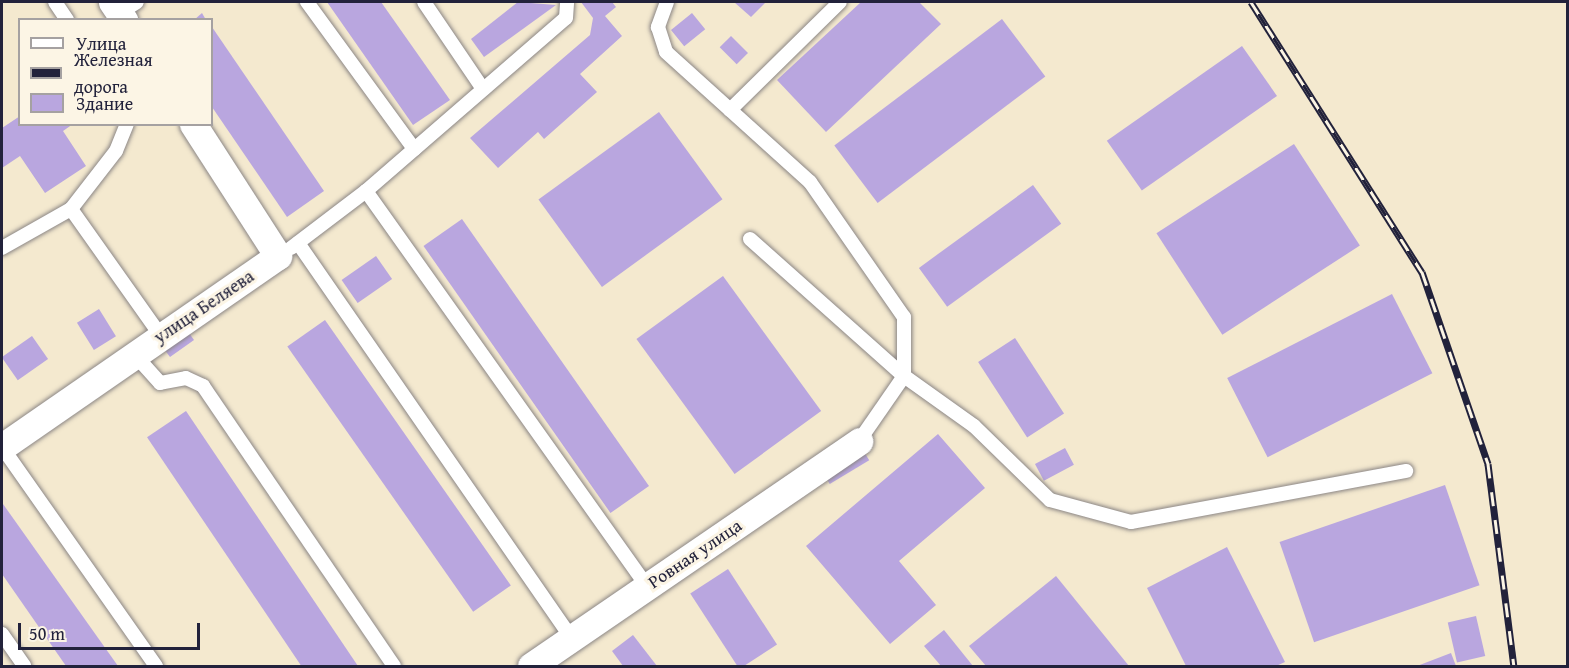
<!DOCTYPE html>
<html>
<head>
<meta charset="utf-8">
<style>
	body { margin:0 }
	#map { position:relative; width:1569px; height:668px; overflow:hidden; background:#f4e9cf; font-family:"Gentium Book Plus",serif }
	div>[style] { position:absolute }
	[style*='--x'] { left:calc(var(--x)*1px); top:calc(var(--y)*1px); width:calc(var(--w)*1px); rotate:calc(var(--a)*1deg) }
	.building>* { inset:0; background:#b9a6df; transform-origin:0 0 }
	.roads { filter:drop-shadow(0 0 2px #8b8685) drop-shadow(0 0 2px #8b8685) }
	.service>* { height:14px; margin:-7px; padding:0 7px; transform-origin:7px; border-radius:7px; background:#fff }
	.minor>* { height:27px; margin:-13.5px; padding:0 13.5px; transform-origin:13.5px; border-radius:13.5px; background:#fff }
	.rail>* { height:7px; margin-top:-3.5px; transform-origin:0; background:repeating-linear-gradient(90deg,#fcf5e5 0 14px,#22223b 0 28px); box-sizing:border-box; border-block:2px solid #22223b }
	span { translate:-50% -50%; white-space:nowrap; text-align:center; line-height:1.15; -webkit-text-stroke:6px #fcf5e5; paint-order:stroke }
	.street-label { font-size:18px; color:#22223b }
	.frame { position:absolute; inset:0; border:3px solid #22223b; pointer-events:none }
	.legend { position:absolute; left:18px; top:18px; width:195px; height:108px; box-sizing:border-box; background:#fcf5e5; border:2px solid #a5a1a1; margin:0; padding:8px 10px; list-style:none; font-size:18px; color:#22223b }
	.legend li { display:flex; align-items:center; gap:12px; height:30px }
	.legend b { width:30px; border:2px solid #a5a1a1 }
	.scale { position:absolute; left:18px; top:623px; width:182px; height:27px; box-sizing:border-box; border:3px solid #22223b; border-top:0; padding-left:8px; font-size:18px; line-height:21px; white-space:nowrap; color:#22223b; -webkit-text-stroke:4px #fcf5e5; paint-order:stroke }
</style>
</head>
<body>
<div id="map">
	<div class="building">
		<i style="clip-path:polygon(327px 2px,381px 2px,450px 100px,413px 125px)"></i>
		<i style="clip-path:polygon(518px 2px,556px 5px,484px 57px,471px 39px)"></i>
		<i style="clip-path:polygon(581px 2px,612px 2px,616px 7px,605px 16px,622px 36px,580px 74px,597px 92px,544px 139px,538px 132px,498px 168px,470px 138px,590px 35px,593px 18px)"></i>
		<i style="clip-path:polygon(734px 2px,766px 2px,751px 17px)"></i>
		<i style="clip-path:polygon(861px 2px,919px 2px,941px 24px,826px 132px,777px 80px)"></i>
		<i style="clip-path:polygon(202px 13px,206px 20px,194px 20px)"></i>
		<i style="left:692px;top:13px;width:21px;height:27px;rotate:51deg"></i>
		<i style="left:1002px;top:19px;width:72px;height:210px;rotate:53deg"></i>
		<i style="clip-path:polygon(212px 27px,324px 191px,287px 217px,212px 107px)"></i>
		<i style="left:731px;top:36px;width:24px;height:16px;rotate:45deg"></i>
		<i style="left:1242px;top:46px;width:61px;height:165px;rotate:55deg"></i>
		<i style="left:659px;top:112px;width:108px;height:149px;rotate:54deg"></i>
		<i style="clip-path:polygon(20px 116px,20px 124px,73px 124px,63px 131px,86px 166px,45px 193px,20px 156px,2px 168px,2px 128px)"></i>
		<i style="left:1294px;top:144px;width:121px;height:164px;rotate:57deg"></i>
		<i style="left:1033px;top:185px;width:48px;height:141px;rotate:54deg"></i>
		<i style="left:462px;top:219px;width:326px;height:47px;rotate:55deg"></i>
		<i style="left:376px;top:256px;width:28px;height:42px;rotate:55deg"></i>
		<i style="left:723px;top:276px;width:167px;height:107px;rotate:54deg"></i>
		<i style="left:1392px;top:294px;width:89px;height:185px;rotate:63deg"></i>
		<i style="left:99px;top:309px;width:32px;height:26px;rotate:58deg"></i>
		<i style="left:325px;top:320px;width:324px;height:46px;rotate:55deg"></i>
		<i style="clip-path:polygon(189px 333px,194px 340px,170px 357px,164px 349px)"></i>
		<i style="left:32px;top:336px;width:28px;height:37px;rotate:55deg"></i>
		<i style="left:1015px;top:338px;width:90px;height:44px;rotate:57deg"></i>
		<i style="left:186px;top:411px;width:309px;height:47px;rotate:56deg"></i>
		<i style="clip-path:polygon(938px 434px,985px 488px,899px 561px,936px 605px,890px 644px,806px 546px)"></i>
		<i style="left:1065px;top:448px;width:19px;height:34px;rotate:62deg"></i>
		<i style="left:863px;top:450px;width:12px;height:46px;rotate:59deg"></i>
		<i style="left:1445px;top:485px;width:106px;height:175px;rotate:71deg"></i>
		<i style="clip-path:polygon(3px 504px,118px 666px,66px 666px,2px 574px)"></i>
		<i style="clip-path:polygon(1227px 547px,1285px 662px,1276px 666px,1186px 666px,1147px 588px)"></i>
		<i style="left:728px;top:569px;width:90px;height:45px;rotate:57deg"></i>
		<i style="clip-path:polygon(1056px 576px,1129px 666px,986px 666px,969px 646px)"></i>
		<i style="left:1476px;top:616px;width:41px;height:29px;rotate:77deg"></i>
		<i style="clip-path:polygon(944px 630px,973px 666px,941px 666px,924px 646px)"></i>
		<i style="clip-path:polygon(633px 635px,657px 666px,623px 666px,612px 651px)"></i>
		<i style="clip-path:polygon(1451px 653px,1456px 666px,1417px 666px)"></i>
	</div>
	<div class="roads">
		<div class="service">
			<i style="--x:55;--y:2;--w:22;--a:56"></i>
			<i style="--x:307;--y:2;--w:182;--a:53.9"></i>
			<i style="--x:424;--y:2;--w:105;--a:55.9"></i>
			<i style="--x:667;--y:2;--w:27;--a:110"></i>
			<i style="--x:658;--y:27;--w:26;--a:72"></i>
			<i style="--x:666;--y:52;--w:194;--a:42.1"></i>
			<i style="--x:810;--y:182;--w:165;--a:55.2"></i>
			<i style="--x:904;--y:317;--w:59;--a:90"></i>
			<i style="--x:904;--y:376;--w:79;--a:124.7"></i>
			<i style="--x:120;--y:13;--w:20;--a:-33"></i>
			<i style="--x:730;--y:110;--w:154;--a:-44.5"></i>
			<i style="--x:366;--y:191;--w:486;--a:54.6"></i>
			<i style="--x:71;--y:209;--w:156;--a:54.7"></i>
			<i style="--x:750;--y:239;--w:206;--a:41.7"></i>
			<i style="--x:904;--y:376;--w:86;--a:35.5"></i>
			<i style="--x:974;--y:426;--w:106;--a:44.2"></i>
			<i style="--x:1050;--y:500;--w:84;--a:15.2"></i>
			<i style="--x:1131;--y:522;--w:280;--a:-10.5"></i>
			<i style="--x:298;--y:243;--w:481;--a:55.3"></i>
			<i style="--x:2;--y:248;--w:79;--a:-29.5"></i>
			<i style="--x:71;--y:209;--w:73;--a:-52.2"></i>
			<i style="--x:116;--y:151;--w:29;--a:-68"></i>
			<i style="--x:291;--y:248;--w:94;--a:-37.2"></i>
			<i style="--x:366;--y:191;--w:264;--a:-40.9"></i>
			<i style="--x:566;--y:18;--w:16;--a:-86"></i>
			<i style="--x:134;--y:354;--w:39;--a:48"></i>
			<i style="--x:160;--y:383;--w:26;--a:-11"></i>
			<i style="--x:186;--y:378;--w:19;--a:25"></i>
			<i style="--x:203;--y:386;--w:339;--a:55.7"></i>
			<i style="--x:2;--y:447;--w:268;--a:54.9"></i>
			<i style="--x:2;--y:634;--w:39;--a:55"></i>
		</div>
		<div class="minor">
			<i style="--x:112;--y:2;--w:22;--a:56"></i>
			<i style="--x:2;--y:447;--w:336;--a:-34.7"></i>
			<i style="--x:278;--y:256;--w:157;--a:-122.8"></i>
			<i style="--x:531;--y:666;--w:398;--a:-34.4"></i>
		</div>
	</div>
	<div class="rail">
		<i style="--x:1251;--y:2;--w:320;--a:57.7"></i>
		<i style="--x:1422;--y:272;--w:203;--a:71"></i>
		<i style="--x:1488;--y:464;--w:204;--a:82.7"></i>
	</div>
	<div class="street-label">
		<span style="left:204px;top:307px;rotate:-34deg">улица Беляева</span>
		<span style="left:695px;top:554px;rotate:-34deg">Ровная улица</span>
	</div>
	<div class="frame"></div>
	<ul class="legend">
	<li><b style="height:8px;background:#fff"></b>Улица</li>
	<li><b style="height:8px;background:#22223b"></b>Железная дорога</li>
	<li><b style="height:16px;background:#b9a6df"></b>Здание</li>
	</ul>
	<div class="scale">50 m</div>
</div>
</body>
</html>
